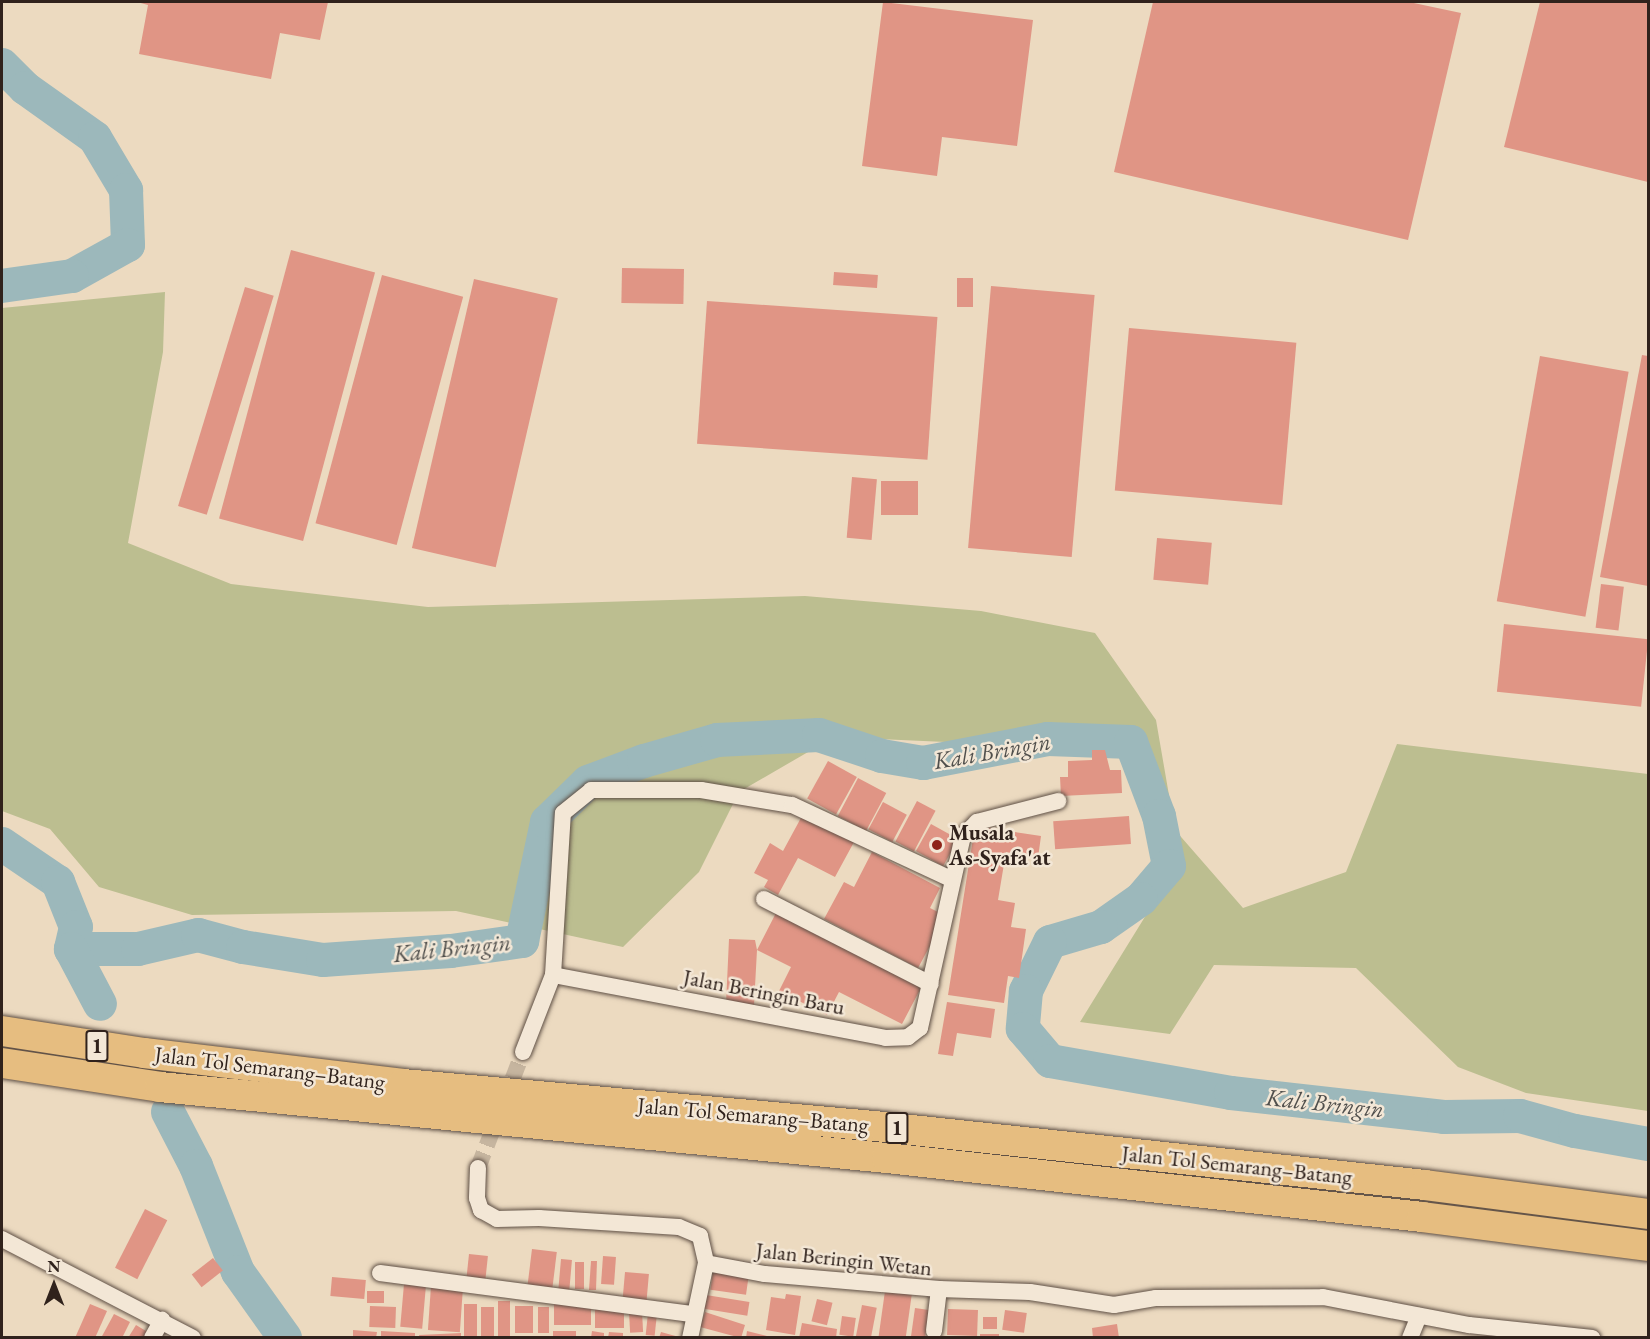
<!DOCTYPE html>
<html>
<head>
<meta charset="utf-8">
<style>
	body { margin:0 }
	#map { position:relative; width:1650px; height:1339px; overflow:hidden; background:#ecdac0; font-family:"EB Garamond",serif }
	div>[style] { position:absolute }
	[style*='--x'] { left:calc(var(--x)*1px); top:calc(var(--y)*1px); width:calc(var(--w)*1px); rotate:calc(var(--a)*1deg) }
	.green>* { inset:0; background:#bcbe90 }
	.river>* { height:34px; margin:-17px; padding:0 17px; transform-origin:17px; border-radius:17px; background:#9cb8bb }
	.building>* { inset:0; background:#e09585; transform-origin:0 0 }
	.street-tunnel>* { height:16px; margin-top:-8px; transform-origin:0; background:repeating-linear-gradient(90deg,#c6b59f 0 16px,transparent 0 24px) }
	.roads { filter:drop-shadow(0 0 2px #5f5045) drop-shadow(0 0 2px #5f5045) }
	.street>* { height:16px; margin:-8px; padding:0 8px; transform-origin:8px; border-radius:8px; background:#f3e7d6 }
	.highway>* { height:30px; margin:-15px; padding:0 15px; transform-origin:15px; border-radius:15px; background:#e6bd80 }
	.dots>* { width:16px; height:16px; translate:-50% -50%; box-sizing:border-box; border:3px solid #f3e7d6; border-radius:50% }
	span { translate:-50% -50%; white-space:nowrap; text-align:center; line-height:1.15; -webkit-text-stroke:5px #f3e7d6; paint-order:stroke }
	.shield-label span { padding:2px 4px; background:#f3e7d6; border:2px solid; border-radius:4px; -webkit-text-stroke-width:0 }
	.shield-label { font-size:21px; color:#30221c; font-weight:700 }
	.poi-label { font-size:22px; color:#30221c; font-weight:700 }
	.left { translate:0 -50%; text-align:left }
	.street-label { font-size:22px; color:#30221c }
	.water-label { font-size:24px; color:#504f4c; font-style:italic }
	.frame { position:absolute; inset:0; border:3px solid #30221c; pointer-events:none }
	.north { position:absolute; left:24px; top:1255px; width:60px; height:60px; -webkit-text-stroke:4px #f3e7d6; paint-order:stroke; rotate:0deg; font-size:16px; font-weight:700; line-height:24px; text-align:center; color:#30221c }
	.north::after { content:''; display:block; margin:auto; width:21px; height:27px; background:#30221c; clip-path:polygon(50% 0,100% 100%,50% 72%,0 100%) }
</style>
</head>
<body>
<div id="map">
	<div class="green">
		<i style="clip-path:polygon(165px 292px,163px 352px,128px 543px,231px 584px,428px 607px,805px 596px,981px 611px,1095px 633px,1156px 720px,1175px 830px,1243px 908px,1346px 872px,1397px 744px,1648px 774px,1648px 1111px,1526px 1093px,1458px 1067px,1356px 968px,1214px 965px,1170px 1034px,1080px 1022px,1151px 907px,1152px 834px,1124px 762px,1110px 747px,1068px 735px,968px 743px,834px 737px,739px 792px,699px 872px,623px 947px,456px 911px,192px 915px,99px 887px,50px 829px,2px 811px,2px 308px)"></i>
	</div>
	<div class="river">
		<i style="--x:2;--y:65;--w:33;--a:45"></i>
		<i style="--x:25;--y:88;--w:86;--a:35.5"></i>
		<i style="--x:95;--y:138;--w:61;--a:59.2"></i>
		<i style="--x:126;--y:190;--w:55;--a:87.9"></i>
		<i style="--x:128;--y:245;--w:64;--a:151"></i>
		<i style="--x:72;--y:276;--w:71;--a:171.9"></i>
		<i style="--x:2;--y:844;--w:68;--a:34.2"></i>
		<i style="--x:58;--y:882;--w:48;--a:68.2"></i>
		<i style="--x:76;--y:927;--w:23;--a:103"></i>
		<i style="--x:71;--y:949;--w:67;--a:0"></i>
		<i style="--x:138;--y:949;--w:62;--a:-13.1"></i>
		<i style="--x:198;--y:935;--w:47;--a:14.9"></i>
		<i style="--x:243;--y:947;--w:81;--a:9.2"></i>
		<i style="--x:323;--y:960;--w:128;--a:-4"></i>
		<i style="--x:451;--y:951;--w:72;--a:-8"></i>
		<i style="--x:522;--y:941;--w:122;--a:-78.1"></i>
		<i style="--x:547;--y:822;--w:57;--a:-44.3"></i>
		<i style="--x:588;--y:782;--w:60;--a:-20.6"></i>
		<i style="--x:644;--y:761;--w:76;--a:-16"></i>
		<i style="--x:717;--y:740;--w:102;--a:-2.8"></i>
		<i style="--x:819;--y:735;--w:66;--a:18.4"></i>
		<i style="--x:882;--y:756;--w:42;--a:9.7"></i>
		<i style="--x:923;--y:763;--w:127;--a:-10.9"></i>
		<i style="--x:1048;--y:739;--w:83;--a:2.1"></i>
		<i style="--x:1131;--y:742;--w:79;--a:69.3"></i>
		<i style="--x:1159;--y:816;--w:51;--a:78.7"></i>
		<i style="--x:1169;--y:866;--w:43;--a:130.3"></i>
		<i style="--x:1141;--y:899;--w:49;--a:145"></i>
		<i style="--x:1101;--y:927;--w:53;--a:163.6"></i>
		<i style="--x:1050;--y:942;--w:55;--a:116.1"></i>
		<i style="--x:1026;--y:991;--w:38;--a:95"></i>
		<i style="--x:1023;--y:1029;--w:42;--a:49.8"></i>
		<i style="--x:1050;--y:1061;--w:184;--a:10"></i>
		<i style="--x:1231;--y:1093;--w:214;--a:6.4"></i>
		<i style="--x:1444;--y:1117;--w:76;--a:-0.8"></i>
		<i style="--x:1520;--y:1116;--w:57;--a:15.3"></i>
		<i style="--x:1575;--y:1131;--w:74;--a:10.1"></i>
		<i style="--x:71;--y:949;--w:62;--a:62.2"></i>
		<i style="--x:168;--y:1112;--w:61;--a:62.6"></i>
		<i style="--x:196;--y:1166;--w:114;--a:68.4"></i>
		<i style="--x:238;--y:1272;--w:81;--a:54.5"></i>
	</div>
	<div class="building">
		<i style="clip-path:polygon(137px 2px,328px 2px,320px 40px,280px 33px,271px 79px,139px 54px,148px 5px)"></i>
		<i style="clip-path:polygon(883px 2px,1033px 20px,1017px 146px,942px 137px,937px 176px,862px 166px)"></i>
		<i style="clip-path:polygon(1153px 2px,1409px 2px,1461px 13px,1408px 240px,1114px 172px)"></i>
		<i style="clip-path:polygon(1540px 2px,1648px 3px,1648px 182px,1504px 147px)"></i>
		<i style="left:291px;top:250px;width:87px;height:278px;rotate:15deg"></i>
		<i style="left:622px;top:268px;width:62px;height:35px;rotate:1deg"></i>
		<i style="left:834px;top:272px;width:44px;height:13px;rotate:4deg"></i>
		<i style="left:382px;top:275px;width:84px;height:257px;rotate:15deg"></i>
		<i style="left:957px;top:278px;width:16px;height:29px"></i>
		<i style="left:474px;top:279px;width:86px;height:276px;rotate:13deg"></i>
		<i style="left:991px;top:286px;width:104px;height:263px;rotate:5deg"></i>
		<i style="left:245px;top:287px;width:30px;height:229px;rotate:17deg"></i>
		<i style="left:707px;top:301px;width:231px;height:143px;rotate:4deg"></i>
		<i style="left:1129px;top:328px;width:168px;height:163px;rotate:5deg"></i>
		<i style="clip-path:polygon(1642px 355px,1648px 356px,1648px 586px,1600px 577px)"></i>
		<i style="left:1540px;top:356px;width:90px;height:249px;rotate:10deg"></i>
		<i style="left:852px;top:477px;width:25px;height:61px;rotate:5deg"></i>
		<i style="left:881px;top:481px;width:37px;height:34px"></i>
		<i style="left:1157px;top:538px;width:55px;height:42px;rotate:5deg"></i>
		<i style="left:1601px;top:584px;width:23px;height:44px;rotate:7deg"></i>
		<i style="left:1504px;top:624px;width:145px;height:68px;rotate:6deg"></i>
		<i style="clip-path:polygon(1092px 750px,1105px 750px,1110px 770px,1121px 770px,1122px 793px,1061px 796px,1060px 777px,1068px 777px,1068px 761px,1092px 760px)"></i>
		<i style="left:828px;top:761px;width:33px;height:43px;rotate:29deg"></i>
		<i style="left:858px;top:778px;width:32px;height:43px;rotate:28deg"></i>
		<i style="left:917px;top:801px;width:21px;height:46px;rotate:28deg"></i>
		<i style="left:883px;top:802px;width:27px;height:31px;rotate:28deg"></i>
		<i style="clip-path:polygon(802px 816px,854px 842px,835px 877px,798px 858px,778px 895px,764px 887px,768px 880px,754px 873px,770px 843px,783px 851px)"></i>
		<i style="left:1129px;top:816px;width:28px;height:76px;rotate:86deg"></i>
		<i style="left:931px;top:824px;width:31px;height:31px;rotate:29deg"></i>
		<i style="clip-path:polygon(975px 826px,1041px 836px,1038px 858px,1006px 852px,998px 900px,1015px 903px,1011px 927px,1026px 929px,1019px 978px,1008px 976px,1004px 1003px,948px 995px)"></i>
		<i style="clip-path:polygon(872px 852px,940px 888px,930px 908px,946px 916px,918px 968px,824px 919px,844px 882px,854px 887px)"></i>
		<i style="clip-path:polygon(777px 911px,923px 984px,902px 1024px,839px 992px,827px 1015px,779px 991px,791px 967px,757px 950px,754px 1005px,726px 1004px,729px 939px,755px 940px,757px 950px)"></i>
		<i style="clip-path:polygon(947px 1002px,995px 1009px,991px 1038px,957px 1033px,953px 1056px,938px 1054px)"></i>
		<i style="left:145px;top:1209px;width:25px;height:66px;rotate:27deg"></i>
		<i style="left:532px;top:1249px;width:25px;height:37px;rotate:7deg"></i>
		<i style="left:469px;top:1254px;width:19px;height:23px;rotate:6deg"></i>
		<i style="left:603px;top:1256px;width:13px;height:28px;rotate:4deg"></i>
		<i style="left:213px;top:1258px;width:16px;height:27px;rotate:52deg"></i>
		<i style="left:561px;top:1259px;width:11px;height:32px;rotate:5deg"></i>
		<i style="clip-path:polygon(591px 1261px,597px 1261px,596px 1290px,589px 1290px)"></i>
		<i style="left:575px;top:1262px;width:9px;height:27px"></i>
		<i style="left:713px;top:1271px;width:36px;height:19px;rotate:8deg"></i>
		<i style="left:625px;top:1272px;width:24px;height:28px;rotate:5deg"></i>
		<i style="left:332px;top:1277px;width:34px;height:19px;rotate:5deg"></i>
		<i style="left:404px;top:1284px;width:22px;height:43px;rotate:5deg"></i>
		<i style="left:431px;top:1286px;width:32px;height:44px;rotate:4deg"></i>
		<i style="left:367px;top:1291px;width:17px;height:12px"></i>
		<i style="left:885px;top:1291px;width:27px;height:47px;rotate:8deg"></i>
		<i style="clip-path:polygon(786px 1294px,801px 1296px,795px 1335px,766px 1330px,771px 1297px,785px 1299px)"></i>
		<i style="left:706px;top:1295px;width:44px;height:14px;rotate:9deg"></i>
		<i style="left:817px;top:1299px;width:16px;height:23px;rotate:14deg"></i>
		<i style="left:498px;top:1301px;width:12px;height:37px"></i>
		<i style="left:554px;top:1303px;width:37px;height:22px"></i>
		<i style="clip-path:polygon(90px 1304px,107px 1311px,95px 1338px,75px 1338px)"></i>
		<i style="left:464px;top:1304px;width:13px;height:34px"></i>
		<i style="left:862px;top:1305px;width:15px;height:33px;rotate:11deg"></i>
		<i style="left:370px;top:1306px;width:26px;height:21px;rotate:2deg"></i>
		<i style="left:515px;top:1306px;width:18px;height:27px"></i>
		<i style="left:481px;top:1307px;width:13px;height:31px"></i>
		<i style="left:538px;top:1307px;width:11px;height:26px"></i>
		<i style="left:595px;top:1308px;width:29px;height:20px"></i>
		<i style="left:915px;top:1308px;width:14px;height:30px;rotate:8deg"></i>
		<i style="left:948px;top:1309px;width:30px;height:26px;rotate:2deg"></i>
		<i style="left:1005px;top:1310px;width:22px;height:20px;rotate:8deg"></i>
		<i style="left:642px;top:1311px;width:21px;height:13px;rotate:87deg"></i>
		<i style="clip-path:polygon(705px 1312px,745px 1325px,741px 1338px,700px 1327px)"></i>
		<i style="left:648px;top:1313px;width:9px;height:22px;rotate:6deg"></i>
		<i style="clip-path:polygon(114px 1314px,130px 1322px,122px 1338px,101px 1338px)"></i>
		<i style="left:842px;top:1316px;width:14px;height:19px;rotate:8deg"></i>
		<i style="left:983px;top:1317px;width:14px;height:12px"></i>
		<i style="clip-path:polygon(802px 1323px,837px 1329px,836px 1338px,799px 1338px)"></i>
		<i style="clip-path:polygon(1117px 1324px,1119px 1338px,1093px 1338px,1092px 1328px)"></i>
		<i style="clip-path:polygon(136px 1325px,151px 1334px,148px 1338px,128px 1338px)"></i>
		<i style="clip-path:polygon(353px 1330px,377px 1332px,376px 1338px,353px 1338px)"></i>
		<i style="clip-path:polygon(381px 1331px,415px 1333px,415px 1338px,381px 1338px)"></i>
		<i style="left:553px;top:1331px;width:23px;height:7px"></i>
		<i style="clip-path:polygon(592px 1331px,604px 1333px,604px 1338px,591px 1338px)"></i>
		<i style="clip-path:polygon(747px 1331px,771px 1337px,771px 1338px,746px 1338px)"></i>
		<i style="clip-path:polygon(609px 1332px,623px 1333px,623px 1338px,608px 1338px)"></i>
		<i style="clip-path:polygon(661px 1332px,679px 1337px,679px 1338px,659px 1338px)"></i>
		<i style="clip-path:polygon(461px 1333px,461px 1338px,420px 1338px,419px 1335px)"></i>
		<i style="left:980px;top:1334px;width:19px;height:4px"></i>
	</div>
	<div class="street-tunnel">
		<i style="--x:478;--y:1168;--w:124;--a:-68.8"></i>
	</div>
	<div class="roads">
		<div class="street">
			<i style="--x:764;--y:899;--w:187;--a:27"></i>
			<i style="--x:553;--y:975;--w:338;--a:10.7"></i>
			<i style="--x:885;--y:1038;--w:23;--a:-2"></i>
			<i style="--x:908;--y:1037;--w:15;--a:-37"></i>
			<i style="--x:920;--y:1028;--w:197;--a:-77.4"></i>
			<i style="--x:963;--y:836;--w:20;--a:-45"></i>
			<i style="--x:977;--y:822;--w:84;--a:-14.5"></i>
			<i style="--x:523;--y:1052;--w:83;--a:-68.7"></i>
			<i style="--x:553;--y:975;--w:162;--a:-86.5"></i>
			<i style="--x:563;--y:813;--w:36;--a:-39"></i>
			<i style="--x:591;--y:790;--w:110;--a:0"></i>
			<i style="--x:701;--y:790;--w:92;--a:9.4"></i>
			<i style="--x:792;--y:805;--w:175;--a:25"></i>
			<i style="--x:478;--y:1168;--w:30;--a:92"></i>
			<i style="--x:477;--y:1198;--w:13;--a:72"></i>
			<i style="--x:481;--y:1210;--w:18;--a:29"></i>
			<i style="--x:497;--y:1219;--w:42;--a:-1.4"></i>
			<i style="--x:539;--y:1218;--w:140;--a:3.7"></i>
			<i style="--x:679;--y:1227;--w:23;--a:23"></i>
			<i style="--x:700;--y:1236;--w:28;--a:77"></i>
			<i style="--x:706;--y:1263;--w:77;--a:102"></i>
			<i style="--x:2;--y:1239;--w:215;--a:27.4"></i>
			<i style="--x:706;--y:1263;--w:60;--a:10.6"></i>
			<i style="--x:765;--y:1274;--w:175;--a:4.9"></i>
			<i style="--x:939;--y:1289;--w:42;--a:96.8"></i>
			<i style="--x:380;--y:1273;--w:316;--a:7.5"></i>
			<i style="--x:939;--y:1289;--w:91;--a:1.9"></i>
			<i style="--x:1030;--y:1292;--w:85;--a:8.8"></i>
			<i style="--x:1114;--y:1305;--w:43;--a:-9.5"></i>
			<i style="--x:1156;--y:1298;--w:167;--a:-0.3"></i>
			<i style="--x:1323;--y:1297;--w:149;--a:10.9"></i>
			<i style="--x:1469;--y:1325;--w:124;--a:6"></i>
			<i style="--x:152;--y:1338;--w:21;--a:-61"></i>
			<i style="--x:1410;--y:1338;--w:24;--a:-68"></i>
		</div>
		<div class="highway">
			<i style="--x:2;--y:1031;--w:144;--a:8.8"></i>
			<i style="--x:144;--y:1053;--w:261;--a:6.8"></i>
			<i style="--x:403;--y:1084;--w:483;--a:5.1"></i>
			<i style="--x:884;--y:1127;--w:544;--a:6.12"></i>
			<i style="--x:1425;--y:1185;--w:225;--a:7.4"></i>
			<i style="--x:2;--y:1063;--w:160;--a:8.6"></i>
			<i style="--x:160;--y:1087;--w:730;--a:5.58"></i>
			<i style="--x:887;--y:1158;--w:538;--a:6.29"></i>
			<i style="--x:1422;--y:1217;--w:228;--a:7.3"></i>
		</div>
	</div>
	<div class="dots">
		<i style="left:937px;top:845px;background:#8f2418"></i>
	</div>
	<div class="shield-label">
		<span style="left:97px;top:1046px">1</span>
		<span style="left:897px;top:1128px">1</span>
	</div>
	<div class="poi-label">
		<span class="left" style="left:949px;top:845px">Musala<br>As-Syafa'at</span>
	</div>
	<div class="street-label">
		<span style="left:764px;top:992px;rotate:11deg">Jalan Beringin Baru</span>
		<span style="left:270px;top:1068px;rotate:7deg">Jalan Tol Semarang–Batang</span>
		<span style="left:753px;top:1115px;rotate:5deg">Jalan Tol Semarang–Batang</span>
		<span style="left:1237px;top:1165px;rotate:6deg">Jalan Tol Semarang–Batang</span>
		<span style="left:844px;top:1259px;rotate:6deg">Jalan Beringin Wetan</span>
	</div>
	<div class="water-label">
		<span style="left:992px;top:751px;rotate:-10deg">Kali Bringin</span>
		<span style="left:452px;top:948px;rotate:-6deg">Kali Bringin</span>
		<span style="left:1325px;top:1103px;rotate:6deg">Kali Bringin</span>
	</div>
	<div class="frame"></div>
	<div class="north">N</div>
</div>
</body>
</html>
